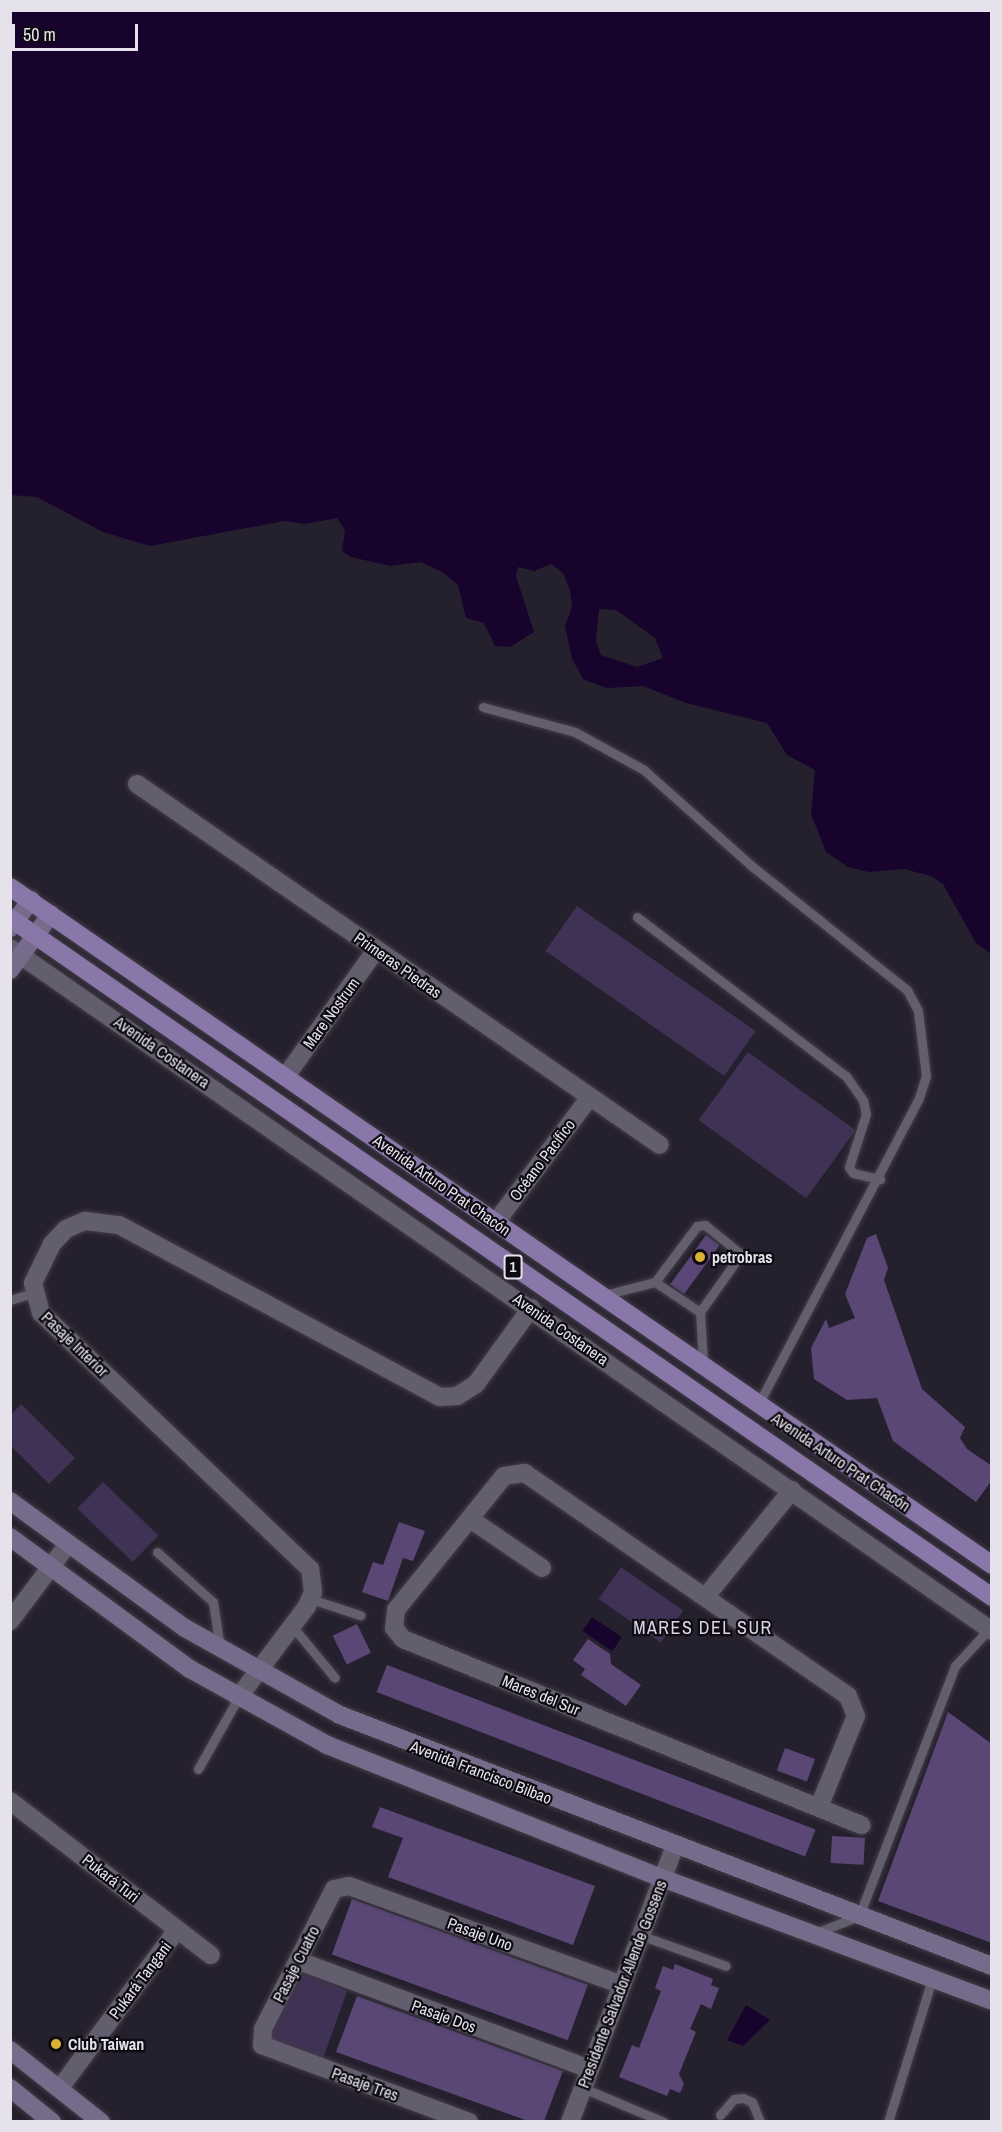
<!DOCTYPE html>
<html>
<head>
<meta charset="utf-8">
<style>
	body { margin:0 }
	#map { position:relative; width:1002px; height:2132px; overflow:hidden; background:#25202d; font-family:"Archivo Narrow",sans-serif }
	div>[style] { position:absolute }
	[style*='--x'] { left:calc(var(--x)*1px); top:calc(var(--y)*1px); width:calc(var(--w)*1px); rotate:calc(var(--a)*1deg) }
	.green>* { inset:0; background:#3f3254; transform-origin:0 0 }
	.water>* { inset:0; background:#17032c; transform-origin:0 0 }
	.building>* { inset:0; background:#5a4776; transform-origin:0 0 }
	.roads { filter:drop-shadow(0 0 2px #423d48) drop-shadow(0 0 2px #423d48) }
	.lane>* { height:9px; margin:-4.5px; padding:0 4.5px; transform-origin:4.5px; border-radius:4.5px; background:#635e6d }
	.street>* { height:18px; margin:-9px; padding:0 9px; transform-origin:9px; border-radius:9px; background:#635e6d }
	.secondary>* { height:18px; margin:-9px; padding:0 9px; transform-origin:9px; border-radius:9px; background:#766b8b }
	.primary>* { height:18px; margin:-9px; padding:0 9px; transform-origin:9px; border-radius:9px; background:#8a77a9 }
	.dots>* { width:16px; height:16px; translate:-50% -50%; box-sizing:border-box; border:3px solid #0d0b11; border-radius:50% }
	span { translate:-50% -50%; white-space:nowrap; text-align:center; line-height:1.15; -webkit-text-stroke:4.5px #0d0b11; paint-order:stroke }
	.shield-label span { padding:2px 4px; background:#0d0b11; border:2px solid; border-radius:4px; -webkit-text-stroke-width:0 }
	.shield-label { font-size:15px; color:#e5e2eb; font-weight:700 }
	.street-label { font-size:16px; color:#e5e2eb }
	.poi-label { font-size:16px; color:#e5e2eb; font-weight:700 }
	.left { translate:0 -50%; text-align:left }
	.neighbourhood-label { font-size:18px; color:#dbd5e7; letter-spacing:1.5px }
	.frame { position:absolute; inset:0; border:12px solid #e5e2eb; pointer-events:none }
	.scale { position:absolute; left:12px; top:24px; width:126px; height:27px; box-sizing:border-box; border:3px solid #e5e2eb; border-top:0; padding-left:8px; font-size:18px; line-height:21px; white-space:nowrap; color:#e5e2eb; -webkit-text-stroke:4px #0d0b11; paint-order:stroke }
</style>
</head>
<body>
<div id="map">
	<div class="green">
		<i style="left:577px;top:906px;width:218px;height:55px;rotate:35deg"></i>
		<i style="left:748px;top:1052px;width:133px;height:84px;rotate:36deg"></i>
		<i style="clip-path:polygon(21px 1404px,75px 1458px,49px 1484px,11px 1446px,11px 1415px)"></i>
		<i style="left:103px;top:1482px;width:77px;height:37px;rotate:44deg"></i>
		<i style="left:621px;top:1567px;width:76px;height:39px;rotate:35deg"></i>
		<i style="clip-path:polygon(307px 1974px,347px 1991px,323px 2059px,272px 2042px,270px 2035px,299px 1976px)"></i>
	</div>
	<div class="water">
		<i style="clip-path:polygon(evenodd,10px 11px,991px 11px,991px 954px,976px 943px,943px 884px,931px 876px,904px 869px,869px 872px,848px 867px,826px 852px,811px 814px,815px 770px,787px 755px,767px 723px,686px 703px,643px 686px,607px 688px,584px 680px,572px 659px,565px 626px,572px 607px,570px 590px,563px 573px,551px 564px,534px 571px,518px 567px,516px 576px,534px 632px,510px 647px,495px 646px,484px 623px,466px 618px,458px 585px,444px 573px,421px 562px,390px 566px,351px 557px,342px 551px,345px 530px,337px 518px,305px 524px,285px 521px,150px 546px,103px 532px,37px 497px,11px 495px,10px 11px,599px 609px,616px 610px,655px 638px,663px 658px,637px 667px,601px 655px,596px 641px,599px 609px)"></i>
		<i style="left:592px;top:1617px;width:36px;height:17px;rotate:34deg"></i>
		<i style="clip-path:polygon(746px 2005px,770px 2020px,743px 2046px,727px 2040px)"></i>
	</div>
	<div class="building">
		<i style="clip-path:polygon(876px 1234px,888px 1268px,884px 1280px,922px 1389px,965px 1427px,960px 1438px,967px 1449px,992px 1466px,992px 1480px,976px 1502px,893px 1441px,877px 1398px,847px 1400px,814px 1379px,811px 1348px,826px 1319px,829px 1328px,855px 1318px,845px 1294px,867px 1238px)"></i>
		<i style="left:706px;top:1235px;width:17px;height:61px;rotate:36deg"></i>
		<i style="clip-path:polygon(399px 1522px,425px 1531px,413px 1561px,403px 1558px,388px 1601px,362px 1592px,373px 1562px,383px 1565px)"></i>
		<i style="left:357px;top:1624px;width:32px;height:27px;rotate:64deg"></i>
		<i style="clip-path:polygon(588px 1639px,610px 1654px,611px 1664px,641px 1685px,626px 1706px,581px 1675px,585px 1669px,573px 1660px)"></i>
		<i style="left:387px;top:1665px;width:459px;height:29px;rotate:21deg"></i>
		<i style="clip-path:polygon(948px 1712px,992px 1744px,992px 1943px,878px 1901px)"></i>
		<i style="left:785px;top:1748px;width:32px;height:24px;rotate:20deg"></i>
		<i style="clip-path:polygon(380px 1807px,595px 1886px,573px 1945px,388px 1877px,403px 1838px,372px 1827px)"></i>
		<i style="left:832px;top:1836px;width:33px;height:27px;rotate:3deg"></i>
		<i style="left:352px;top:1899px;width:251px;height:59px;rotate:20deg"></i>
		<i style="clip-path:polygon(675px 1964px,713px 1979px,711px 1985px,719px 1988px,711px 2009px,701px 2004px,690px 2029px,696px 2032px,679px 2074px,684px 2084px,680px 2093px,670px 2089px,667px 2096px,619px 2077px,632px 2045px,639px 2048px,661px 1991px,655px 1988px,663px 1966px,673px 1970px)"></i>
		<i style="clip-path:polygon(357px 1996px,563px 2071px,544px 2121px,528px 2121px,336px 2052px)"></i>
	</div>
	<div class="roads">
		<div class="lane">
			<i style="--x:483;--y:707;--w:95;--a:15.2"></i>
			<i style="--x:575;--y:732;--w:79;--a:28.8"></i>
			<i style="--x:644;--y:770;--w:146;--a:41.7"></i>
			<i style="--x:753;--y:867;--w:197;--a:38.6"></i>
			<i style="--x:907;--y:990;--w:24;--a:62"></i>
			<i style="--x:918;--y:1011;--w:65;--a:83"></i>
			<i style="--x:926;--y:1076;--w:25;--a:108"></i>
			<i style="--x:918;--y:1100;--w:344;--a:117.7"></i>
			<i style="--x:637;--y:917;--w:263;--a:37.3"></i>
			<i style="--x:846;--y:1076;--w:29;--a:55"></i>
			<i style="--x:863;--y:1100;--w:14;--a:78"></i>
			<i style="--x:866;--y:1114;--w:56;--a:107.8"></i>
			<i style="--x:849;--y:1167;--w:7;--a:56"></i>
			<i style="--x:853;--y:1173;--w:28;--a:13"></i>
			<i style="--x:655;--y:1282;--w:54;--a:33.7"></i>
			<i style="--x:604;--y:1295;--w:53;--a:-14.3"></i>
			<i style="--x:655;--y:1282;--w:70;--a:-53.1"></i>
			<i style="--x:697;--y:1226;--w:8;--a:-7"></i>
			<i style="--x:705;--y:1225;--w:46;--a:38.9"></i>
			<i style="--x:741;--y:1254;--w:71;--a:125.3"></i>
			<i style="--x:700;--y:1312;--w:51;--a:86.6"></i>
			<i style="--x:10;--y:1300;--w:24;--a:-17"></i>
			<i style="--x:157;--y:1552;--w:75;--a:41.8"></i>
			<i style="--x:213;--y:1602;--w:47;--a:81.3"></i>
			<i style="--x:311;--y:1599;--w:52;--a:18.1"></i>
			<i style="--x:292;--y:1626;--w:67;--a:50.4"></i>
			<i style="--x:198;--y:1769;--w:81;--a:-60.6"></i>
			<i style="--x:818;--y:1932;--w:44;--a:-21.3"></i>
			<i style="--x:859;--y:1916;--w:268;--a:-69"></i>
			<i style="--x:955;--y:1666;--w:50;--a:-47.4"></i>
			<i style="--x:640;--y:1935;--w:91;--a:19.8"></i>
			<i style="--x:583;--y:2088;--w:88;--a:22.8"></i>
			<i style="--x:720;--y:2115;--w:21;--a:-49"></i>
			<i style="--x:734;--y:2099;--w:9;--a:-6"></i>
			<i style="--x:743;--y:2098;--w:10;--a:24"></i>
			<i style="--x:752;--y:2102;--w:22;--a:68"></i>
			<i style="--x:888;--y:2122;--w:150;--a:-72.9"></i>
		</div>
		<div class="street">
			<i style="--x:137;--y:784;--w:635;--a:34.62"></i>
			<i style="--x:10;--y:948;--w:1196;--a:34.82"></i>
			<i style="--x:286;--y:1076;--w:155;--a:-54.5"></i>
			<i style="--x:496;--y:1222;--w:155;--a:-53.1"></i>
			<i style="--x:470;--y:1519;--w:87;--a:34.2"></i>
			<i style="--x:707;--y:1595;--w:135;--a:-51"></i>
			<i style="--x:10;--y:1621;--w:96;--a:-53"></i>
			<i style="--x:238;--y:1698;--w:115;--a:-53.1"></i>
			<i style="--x:307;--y:1606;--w:15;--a:-67"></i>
			<i style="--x:313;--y:1592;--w:23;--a:-97"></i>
			<i style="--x:310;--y:1569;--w:371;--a:-136.4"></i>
			<i style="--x:41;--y:1313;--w:31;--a:-105"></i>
			<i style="--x:33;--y:1283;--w:43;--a:-64"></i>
			<i style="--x:52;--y:1244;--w:21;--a:-47"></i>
			<i style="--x:66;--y:1229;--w:21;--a:-23"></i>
			<i style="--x:85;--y:1221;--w:34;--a:7"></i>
			<i style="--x:119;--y:1225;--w:364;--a:28.2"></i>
			<i style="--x:440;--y:1397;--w:17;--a:-3"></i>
			<i style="--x:457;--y:1396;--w:22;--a:-32"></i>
			<i style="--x:476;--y:1384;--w:94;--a:-54.1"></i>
			<i style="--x:10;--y:1801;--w:253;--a:37.5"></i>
			<i style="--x:819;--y:1807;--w:98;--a:-67.9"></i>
			<i style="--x:856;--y:1716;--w:22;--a:-112"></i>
			<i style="--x:848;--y:1696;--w:393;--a:-145.4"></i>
			<i style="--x:525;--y:1473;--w:21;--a:172"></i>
			<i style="--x:504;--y:1476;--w:172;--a:128.9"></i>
			<i style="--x:396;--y:1610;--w:18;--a:96"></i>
			<i style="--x:394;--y:1628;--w:14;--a:51"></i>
			<i style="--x:403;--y:1639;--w:495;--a:22.1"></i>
			<i style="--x:299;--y:1961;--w:310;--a:20.4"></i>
			<i style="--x:60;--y:2088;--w:197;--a:-53.5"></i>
			<i style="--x:469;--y:2122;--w:221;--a:-159.6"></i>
			<i style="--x:262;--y:2045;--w:16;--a:-86"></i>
			<i style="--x:263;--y:2029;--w:157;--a:-63.1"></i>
			<i style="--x:334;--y:1889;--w:15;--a:-11"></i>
			<i style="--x:349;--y:1886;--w:290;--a:19.9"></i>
			<i style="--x:570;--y:2122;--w:295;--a:-69.2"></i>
		</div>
		<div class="secondary">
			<i style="--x:10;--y:928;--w:35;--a:-53"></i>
			<i style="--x:10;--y:970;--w:69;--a:-53.8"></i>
			<i style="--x:10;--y:1501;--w:216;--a:36"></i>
			<i style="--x:185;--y:1628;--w:178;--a:29.3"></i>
			<i style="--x:340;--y:1715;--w:699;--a:21.06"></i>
			<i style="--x:10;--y:1537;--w:223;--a:36.3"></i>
			<i style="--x:190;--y:1669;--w:157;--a:29"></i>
			<i style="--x:327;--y:1745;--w:360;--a:21.7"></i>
			<i style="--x:662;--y:1878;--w:352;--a:20.4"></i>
			<i style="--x:10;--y:2050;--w:116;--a:38.4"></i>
			<i style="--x:10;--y:2088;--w:54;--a:39"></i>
		</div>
		<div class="primary">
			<i style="--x:10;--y:887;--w:1193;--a:34.62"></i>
			<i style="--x:10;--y:918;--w:1194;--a:34.66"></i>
		</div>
	</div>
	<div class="dots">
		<i style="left:700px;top:1257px;background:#d9b334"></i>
		<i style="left:56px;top:2044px;background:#d9b334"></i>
	</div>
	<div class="shield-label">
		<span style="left:513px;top:1267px">1</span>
	</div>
	<div class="street-label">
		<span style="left:398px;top:965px;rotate:35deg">Primeras Piedras</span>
		<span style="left:331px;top:1013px;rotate:-54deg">Mare Nostrum</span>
		<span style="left:162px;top:1052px;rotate:35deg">Avenida Costanera</span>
		<span style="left:542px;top:1160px;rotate:-53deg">Océano Pacífico</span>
		<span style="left:442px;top:1185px;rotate:35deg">Avenida Arturo Prat Chacón</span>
		<span style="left:561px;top:1329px;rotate:35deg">Avenida Costanera</span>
		<span style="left:75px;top:1344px;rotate:44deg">Pasaje Interior</span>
		<span style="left:841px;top:1462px;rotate:34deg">Avenida Arturo Prat Chacón</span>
		<span style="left:541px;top:1695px;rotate:22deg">Mares del Sur</span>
		<span style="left:481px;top:1772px;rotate:21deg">Avenida Francisco Bilbao</span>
		<span style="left:111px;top:1878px;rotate:38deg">Pukará Turi</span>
		<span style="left:480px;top:1934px;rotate:20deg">Pasaje Uno</span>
		<span style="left:296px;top:1964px;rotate:-63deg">Pasaje Cuatro</span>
		<span style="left:140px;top:1980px;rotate:-53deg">Pukará Tangani</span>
		<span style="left:622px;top:1984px;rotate:-69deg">Presidente Salvador Allende Gossens</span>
		<span style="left:444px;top:2016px;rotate:20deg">Pasaje Dos</span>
		<span style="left:365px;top:2084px;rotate:20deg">Pasaje Tres</span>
	</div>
	<div class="poi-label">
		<span class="left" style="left:712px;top:1257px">petrobras</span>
		<span class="left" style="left:68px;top:2044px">Club Taiwan</span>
	</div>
	<div class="neighbourhood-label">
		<span style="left:703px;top:1628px">MARES DEL SUR</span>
	</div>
	<div class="frame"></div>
	<div class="scale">50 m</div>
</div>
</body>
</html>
